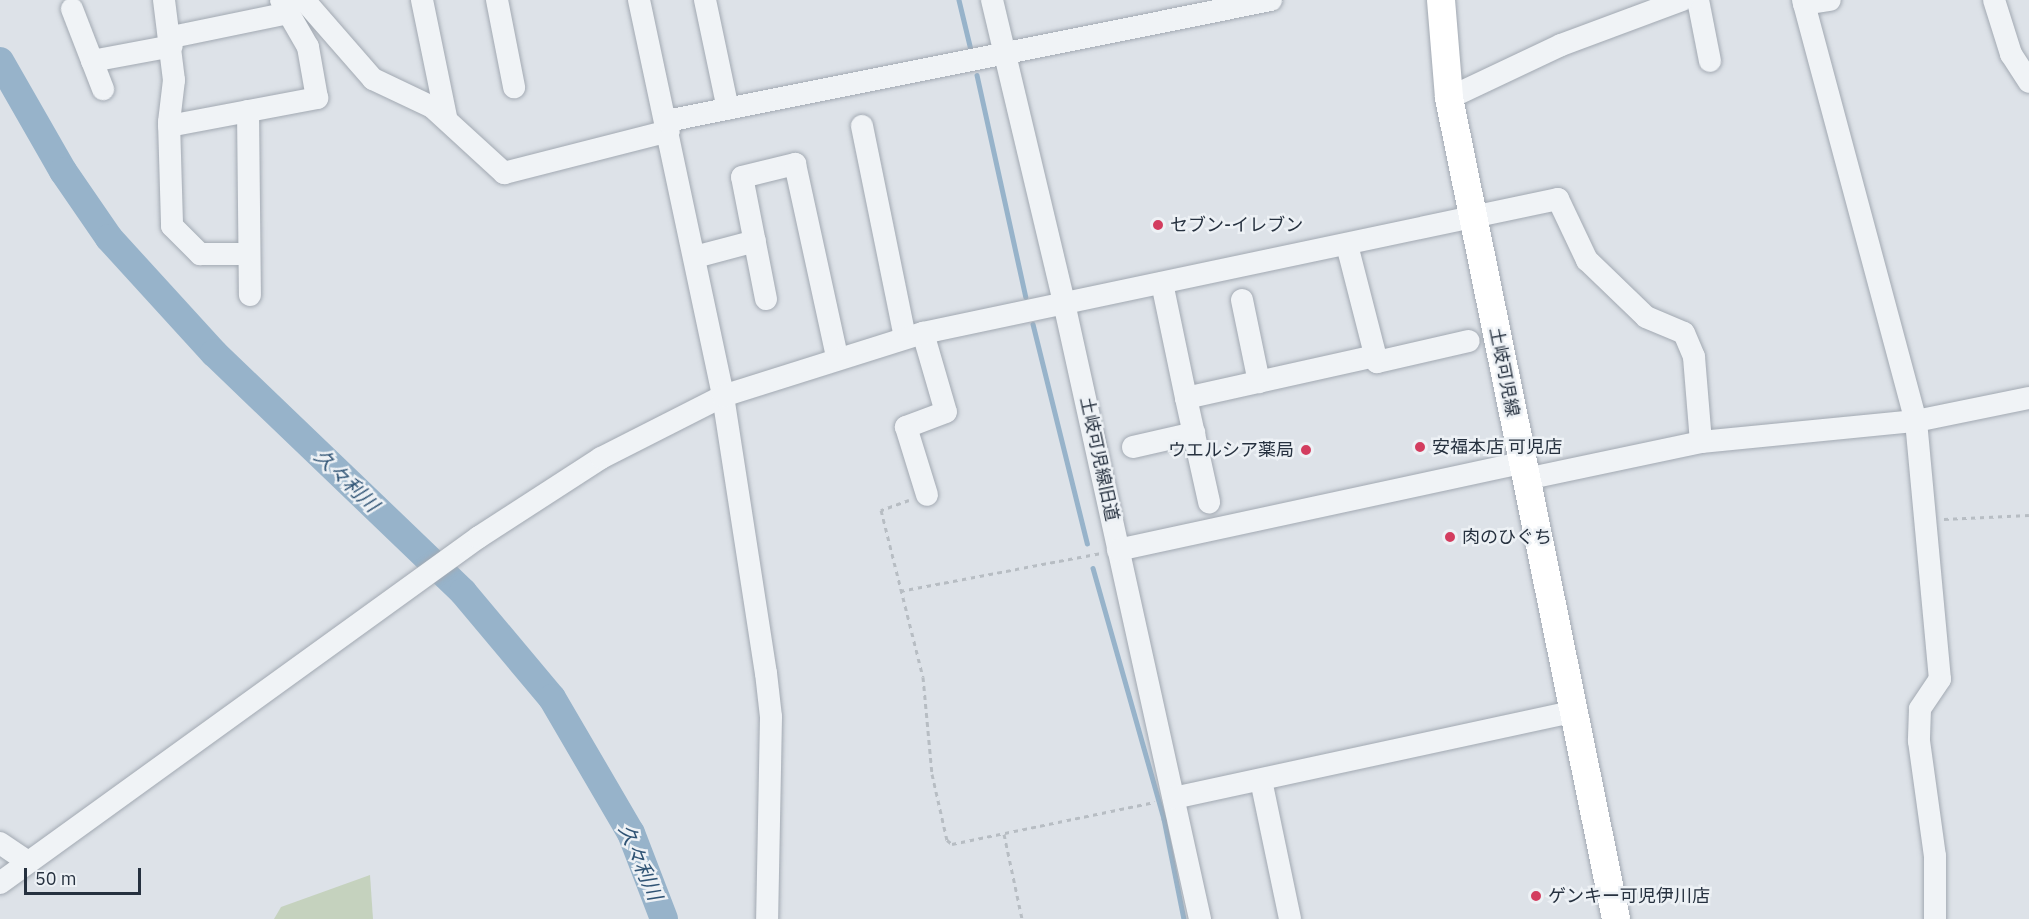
<!DOCTYPE html>
<html>
<head>
<meta charset="utf-8">
<style>
	body { margin:0 }
	#map { position:relative; width:2029px; height:919px; overflow:hidden; background:#dde2e8; font-family:"IBM Plex Sans","Noto Sans JP",sans-serif }
	div>[style] { position:absolute }
	[style*='--x'] { left:calc(var(--x)*1px); top:calc(var(--y)*1px); width:calc(var(--w)*1px); rotate:calc(var(--a)*1deg) }
	.green>* { inset:0; background:#c5d2be }
	.stream>* { height:4.5px; margin:-2.25px; padding:0 2.25px; transform-origin:2.25px; border-radius:2.25px; background:#97b3ca }
	.river>* { height:28px; margin:-14px; padding:0 14px; transform-origin:14px; border-radius:14px; background:#97b3ca }
	.path>* { height:3px; margin-top:-1.5px; transform-origin:0; background:repeating-linear-gradient(90deg,#b7bdc3 0 4.5px,transparent 0 9px) }
	.roads { filter:drop-shadow(0 0 2px #a2a9b2) drop-shadow(0 0 2px #a2a9b2) }
	.minor>* { height:22px; margin:-11px; padding:0 11px; transform-origin:11px; border-radius:11px; background:#f0f3f6 }
	.major>* { height:28px; margin:-14px; padding:0 14px; transform-origin:14px; border-radius:14px; background:#fff }
	.dots>* { width:16px; height:16px; translate:-50% -50%; box-sizing:border-box; border:3px solid #edf1f5; border-radius:50% }
	span { translate:-50% -50%; white-space:nowrap; text-align:center; line-height:1.15; -webkit-text-stroke:5px #edf1f5; paint-order:stroke }
	.poi-label { font-size:18px; color:#26313f }
	.left { translate:0 -50%; text-align:left }
	.right { translate:-100% -50%; text-align:right }
	.street-label { font-size:18px; color:#26313f }
	.water-label { font-size:20px; color:#2f5374; font-style:italic }
	.scale { position:absolute; left:24px; top:868px; width:117px; height:27px; box-sizing:border-box; border:3px solid #26313f; border-top:0; padding-left:8px; font-size:18px; line-height:21px; white-space:nowrap; color:#26313f; -webkit-text-stroke:4px #edf1f5; paint-order:stroke }
</style>
</head>
<body>
<div id="map">
	<div class="green">
		<i style="clip-path:polygon(370px 875px,373px 919px,274px 919px,281px 907px)"></i>
	</div>
	<div class="stream">
		<i style="--x:959;--y:0;--w:51;--a:76.5"></i>
		<i style="--x:977;--y:75;--w:227;--a:77.6"></i>
		<i style="--x:1033;--y:324;--w:226;--a:76.1"></i>
		<i style="--x:1093;--y:568;--w:261;--a:74.2"></i>
		<i style="--x:1164;--y:819;--w:102;--a:78.7"></i>
	</div>
	<div class="river">
		<i style="--x:0;--y:61;--w:127;--a:60.2"></i>
		<i style="--x:63;--y:171;--w:81;--a:55.5"></i>
		<i style="--x:109;--y:238;--w:156;--a:47.6"></i>
		<i style="--x:214;--y:353;--w:345;--a:43.8"></i>
		<i style="--x:463;--y:592;--w:138;--a:50"></i>
		<i style="--x:552;--y:698;--w:156;--a:59.7"></i>
		<i style="--x:631;--y:833;--w:92;--a:69"></i>
	</div>
	<div class="path">
		<i style="--x:909;--y:500;--w:30;--a:160"></i>
		<i style="--x:881;--y:510;--w:172;--a:75.9"></i>
		<i style="--x:923;--y:677;--w:97;--a:84.7"></i>
		<i style="--x:932;--y:774;--w:68;--a:77.2"></i>
		<i style="--x:947;--y:840;--w:6;--a:39"></i>
		<i style="--x:952;--y:844;--w:207;--a:-11.7"></i>
		<i style="--x:1944;--y:519;--w:85;--a:-2.7"></i>
		<i style="--x:900;--y:591;--w:205;--a:-10.7"></i>
		<i style="--x:1004;--y:834;--w:87;--a:78"></i>
	</div>
	<div class="roads">
		<div class="minor">
			<i style="--x:164;--y:0;--w:81;--a:82.9"></i>
			<i style="--x:174;--y:80;--w:42;--a:96.8"></i>
			<i style="--x:169;--y:122;--w:104;--a:88.3"></i>
			<i style="--x:172;--y:226;--w:40;--a:45"></i>
			<i style="--x:200;--y:254;--w:48;--a:0"></i>
			<i style="--x:304;--y:0;--w:105;--a:48.9"></i>
			<i style="--x:373;--y:79;--w:65;--a:25.4"></i>
			<i style="--x:432;--y:107;--w:98;--a:42.5"></i>
			<i style="--x:504;--y:173;--w:170;--a:-14.3"></i>
			<i style="--x:422;--y:0;--w:119;--a:78.4"></i>
			<i style="--x:497;--y:0;--w:89;--a:78.9"></i>
			<i style="--x:639;--y:0;--w:405;--a:78"></i>
			<i style="--x:723;--y:396;--w:280;--a:81.2"></i>
			<i style="--x:766;--y:673;--w:44;--a:83.5"></i>
			<i style="--x:771;--y:717;--w:202;--a:91.1"></i>
			<i style="--x:705;--y:0;--w:111;--a:78.1"></i>
			<i style="--x:992;--y:0;--w:311;--a:76.6"></i>
			<i style="--x:1064;--y:303;--w:631;--a:77.55"></i>
			<i style="--x:1698;--y:0;--w:62;--a:78.9"></i>
			<i style="--x:1803;--y:0;--w:436;--a:75"></i>
			<i style="--x:1916;--y:421;--w:259;--a:84.7"></i>
			<i style="--x:1940;--y:679;--w:36;--a:124"></i>
			<i style="--x:1920;--y:709;--w:32;--a:92"></i>
			<i style="--x:1919;--y:741;--w:116;--a:82.1"></i>
			<i style="--x:1935;--y:856;--w:63;--a:90"></i>
			<i style="--x:1994;--y:0;--w:57;--a:72.5"></i>
			<i style="--x:2011;--y:54;--w:33;--a:57"></i>
			<i style="--x:1804;--y:4;--w:26;--a:-9"></i>
			<i style="--x:72;--y:9;--w:86;--a:68.8"></i>
			<i style="--x:172;--y:37;--w:114;--a:-11.6"></i>
			<i style="--x:92;--y:61;--w:81;--a:-10.6"></i>
			<i style="--x:1449;--y:98;--w:124;--a:-25.3"></i>
			<i style="--x:1561;--y:45;--w:129;--a:-20.4"></i>
			<i style="--x:248;--y:111;--w:184;--a:89.4"></i>
			<i style="--x:667;--y:121;--w:616;--a:-11.33"></i>
			<i style="--x:169;--y:126;--w:151;--a:-10.7"></i>
			<i style="--x:317;--y:98;--w:52;--a:-100"></i>
			<i style="--x:308;--y:47;--w:54;--a:-119.9"></i>
			<i style="--x:862;--y:126;--w:216;--a:78.5"></i>
			<i style="--x:1347;--y:245;--w:121;--a:75.6"></i>
			<i style="--x:1377;--y:362;--w:94;--a:-12.9"></i>
			<i style="--x:695;--y:257;--w:62;--a:-14.9"></i>
			<i style="--x:1162;--y:283;--w:117;--a:78.2"></i>
			<i style="--x:1186;--y:398;--w:189;--a:-12.5"></i>
			<i style="--x:766;--y:299;--w:124;--a:-101.1"></i>
			<i style="--x:742;--y:177;--w:55;--a:-13.8"></i>
			<i style="--x:795;--y:164;--w:198;--a:77.7"></i>
			<i style="--x:1242;--y:300;--w:84;--a:78.3"></i>
			<i style="--x:923;--y:333;--w:82;--a:73.8"></i>
			<i style="--x:946;--y:412;--w:43;--a:159.4"></i>
			<i style="--x:906;--y:427;--w:71;--a:72.8"></i>
			<i style="--x:1186;--y:398;--w:107;--a:77.5"></i>
			<i style="--x:1133;--y:447;--w:63;--a:-12.9"></i>
			<i style="--x:1526;--y:479;--w:179;--a:-11.9"></i>
			<i style="--x:1701;--y:442;--w:216;--a:-5.6"></i>
			<i style="--x:1916;--y:421;--w:115;--a:-11.5"></i>
			<i style="--x:1118;--y:550;--w:413;--a:-12.2"></i>
			<i style="--x:1261;--y:780;--w:142;--a:78.2"></i>
			<i style="--x:1174;--y:798;--w:410;--a:-12.2"></i>
			<i style="--x:0;--y:843;--w:34;--a:34"></i>
			<i style="--x:0;--y:883;--w:591;--a:-35.84"></i>
			<i style="--x:479;--y:537;--w:145;--a:-32.9"></i>
			<i style="--x:601;--y:458;--w:137;--a:-26.9"></i>
			<i style="--x:723;--y:396;--w:210;--a:-17.5"></i>
			<i style="--x:923;--y:333;--w:649;--a:-11.92"></i>
			<i style="--x:1558;--y:199;--w:68;--a:64.6"></i>
			<i style="--x:1587;--y:260;--w:82;--a:44"></i>
			<i style="--x:1646;--y:317;--w:41;--a:22.8"></i>
			<i style="--x:1684;--y:333;--w:26;--a:67"></i>
			<i style="--x:1694;--y:357;--w:85;--a:85.3"></i>
		</div>
		<div class="major">
			<i style="--x:1441;--y:0;--w:98;--a:85.3"></i>
			<i style="--x:1449;--y:98;--w:838;--a:78.5"></i>
		</div>
	</div>
	<div class="dots">
		<i style="left:1158px;top:225px;background:#d33d5f"></i>
		<i style="left:1420px;top:447px;background:#d33d5f"></i>
		<i style="left:1306px;top:450px;background:#d33d5f"></i>
		<i style="left:1450px;top:537px;background:#d33d5f"></i>
		<i style="left:1536px;top:896px;background:#d33d5f"></i>
	</div>
	<div class="poi-label">
		<span class="left" style="left:1170px;top:225px">セブン-イレブン</span>
		<span class="left" style="left:1432px;top:447px">安福本店 可児店</span>
		<span class="right" style="left:1294px;top:450px">ウエルシア薬局</span>
		<span class="left" style="left:1462px;top:537px">肉のひぐち</span>
		<span class="left" style="left:1548px;top:896px">ゲンキー可児伊川店</span>
	</div>
	<div class="street-label">
		<span style="left:1504px;top:372px;rotate:79deg">土岐可児線</span>
		<span style="left:1099px;top:459px;rotate:78deg">土岐可児線旧道</span>
	</div>
	<div class="water-label">
		<span style="left:347px;top:480px;rotate:44deg">久々利川</span>
		<span style="left:641px;top:862px;rotate:67deg">久々利川</span>
	</div>
	<div class="scale">50 m</div>
</div>
</body>
</html>
